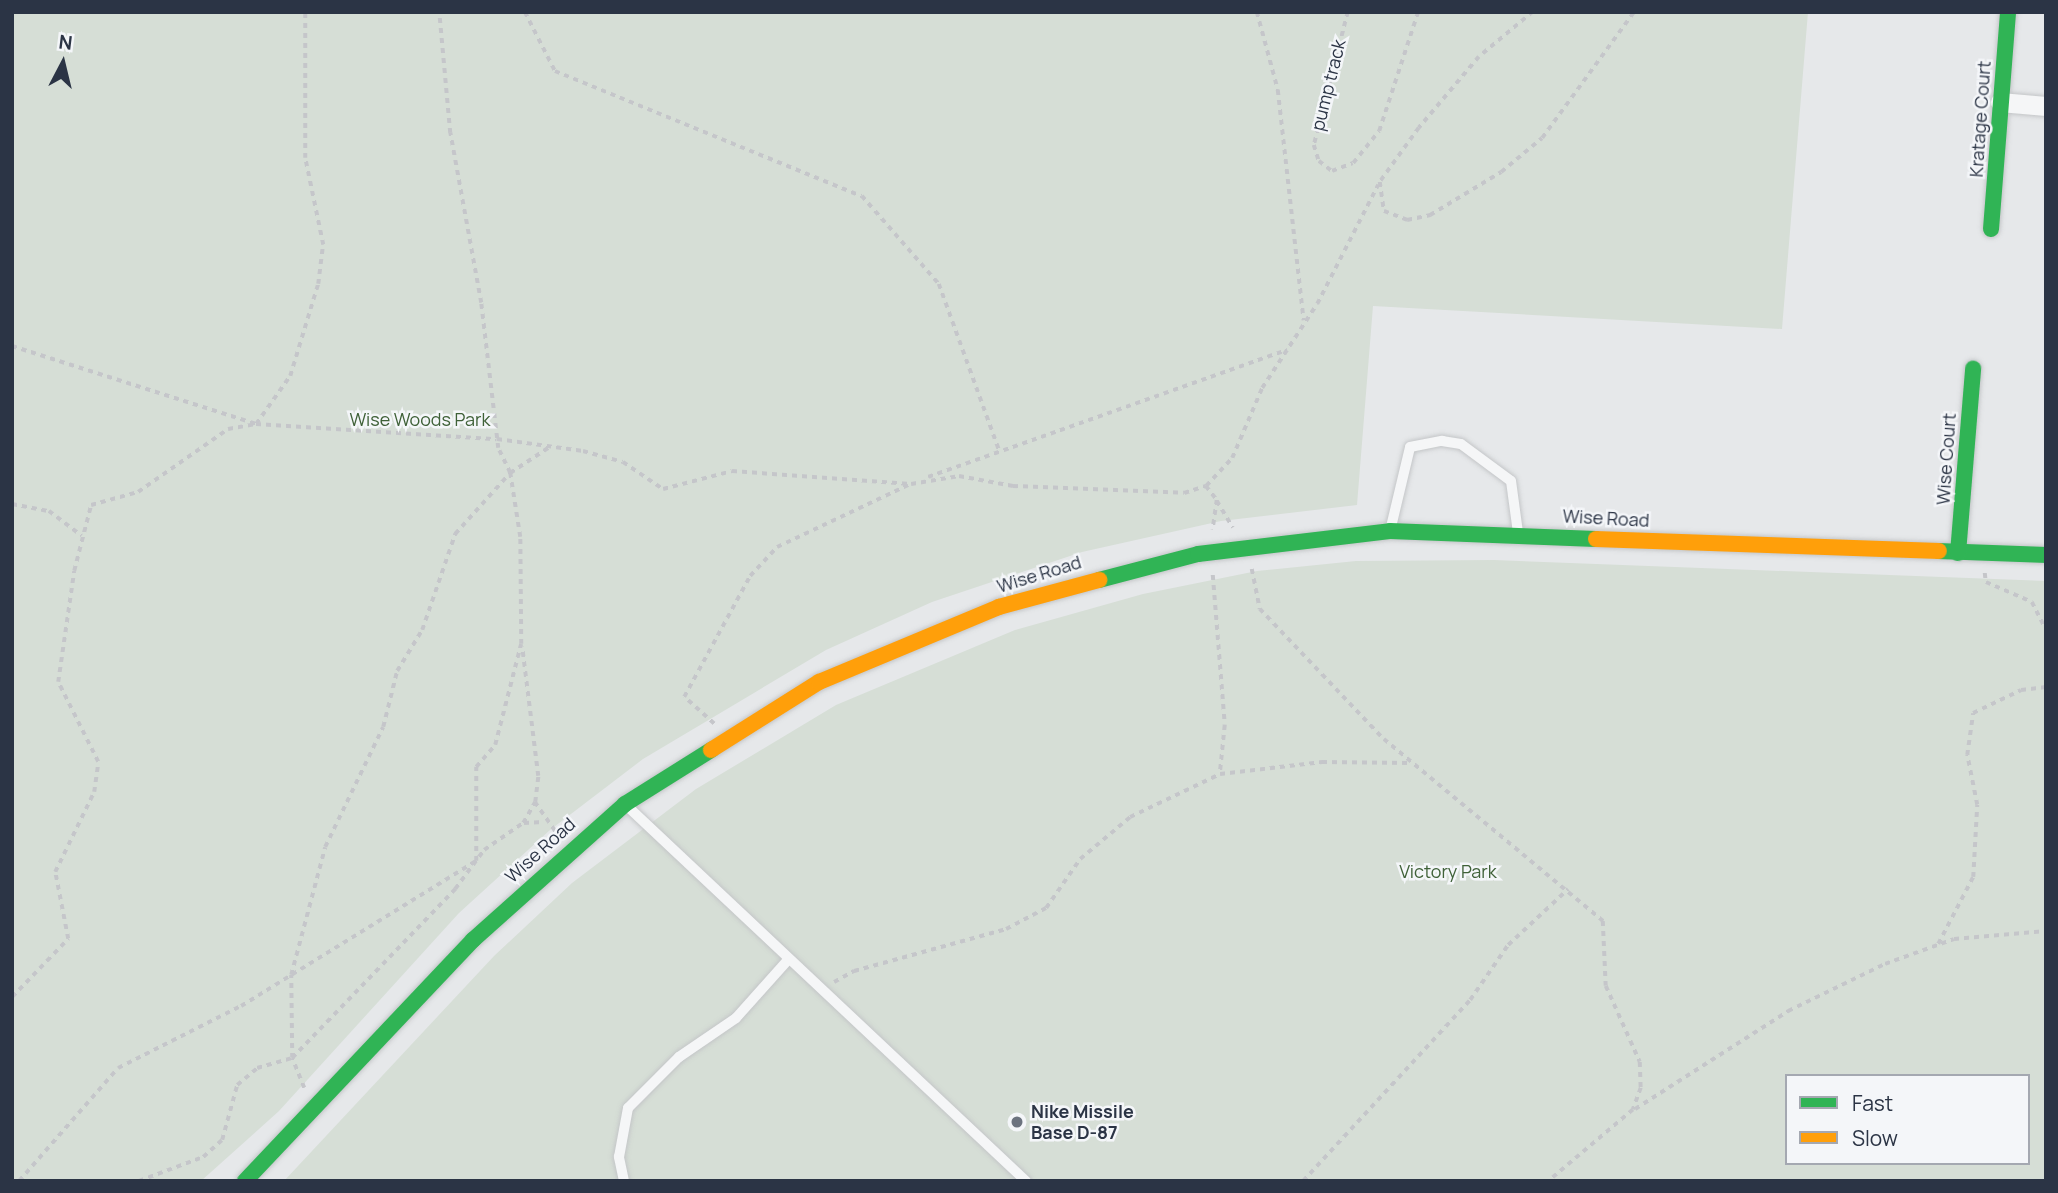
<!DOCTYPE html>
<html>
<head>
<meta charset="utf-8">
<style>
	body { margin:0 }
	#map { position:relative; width:2058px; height:1193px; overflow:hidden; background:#e6e8ea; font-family:Manrope,sans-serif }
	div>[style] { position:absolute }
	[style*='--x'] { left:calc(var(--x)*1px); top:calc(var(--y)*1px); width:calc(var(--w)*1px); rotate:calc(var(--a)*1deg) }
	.green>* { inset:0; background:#d6ded6 }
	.path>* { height:3.5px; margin-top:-1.75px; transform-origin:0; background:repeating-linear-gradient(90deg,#c5c6ca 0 5px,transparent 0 10px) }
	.roads { filter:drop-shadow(0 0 2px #c4c6c8) drop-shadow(0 0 2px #c4c6c8) }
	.lane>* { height:10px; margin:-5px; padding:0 5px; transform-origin:5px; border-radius:5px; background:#f5f6f7 }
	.street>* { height:19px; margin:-9.5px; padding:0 9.5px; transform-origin:9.5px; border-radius:9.5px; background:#f5f6f7 }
	.fast>* { height:16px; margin:-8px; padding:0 8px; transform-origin:8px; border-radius:8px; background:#30b455 }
	.slow>* { height:16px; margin:-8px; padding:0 8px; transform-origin:8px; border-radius:8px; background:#ff9f0a }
	.dots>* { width:19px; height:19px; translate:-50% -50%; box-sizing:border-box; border:4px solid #f4f6f9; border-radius:50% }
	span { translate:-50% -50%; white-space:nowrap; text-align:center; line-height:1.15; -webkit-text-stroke:5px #f4f6f9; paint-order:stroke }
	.street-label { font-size:18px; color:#2b3445 }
	.park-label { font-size:18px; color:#3f6138 }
	.poi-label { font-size:18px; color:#2b3445; font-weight:700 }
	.left { translate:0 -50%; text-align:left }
	.frame { position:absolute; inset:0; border:14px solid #2b3445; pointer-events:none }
	.legend { position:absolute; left:1785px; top:1074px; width:245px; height:91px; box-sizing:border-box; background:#f4f6f9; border:2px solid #a4a8b1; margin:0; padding:9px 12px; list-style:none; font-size:21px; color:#2b3445 }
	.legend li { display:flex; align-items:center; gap:14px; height:35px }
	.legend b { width:35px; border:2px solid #a4a8b1 }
	.north { position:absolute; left:28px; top:28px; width:70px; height:70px; -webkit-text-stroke:5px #f4f6f9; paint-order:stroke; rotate:7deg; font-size:19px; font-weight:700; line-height:28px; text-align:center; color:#2b3445 }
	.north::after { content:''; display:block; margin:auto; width:24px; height:32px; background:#2b3445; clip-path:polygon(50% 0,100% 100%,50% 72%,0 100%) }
</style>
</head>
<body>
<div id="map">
	<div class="green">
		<i style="clip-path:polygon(12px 12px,1808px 12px,1782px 329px,1373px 306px,1357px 505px,1221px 521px,1082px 552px,932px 602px,826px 650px,643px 759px,550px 830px,459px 913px,279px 1111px,201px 1181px,12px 1181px)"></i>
		<i style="clip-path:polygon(evenodd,1494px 560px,2046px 581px,2046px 1181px,284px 1181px,494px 956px,572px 883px,696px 789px,836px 705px,1015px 630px,1143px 594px,1257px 571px,1356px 561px,1494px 560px,1787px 1076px,2028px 1076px,2028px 1163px,1787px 1163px,1787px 1076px)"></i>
	</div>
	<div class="path">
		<i style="--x:525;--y:12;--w:66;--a:63"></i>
		<i style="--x:555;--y:71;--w:331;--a:22.2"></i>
		<i style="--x:862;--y:196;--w:117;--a:48.8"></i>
		<i style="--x:939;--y:284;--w:177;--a:70.1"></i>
		<i style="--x:1257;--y:12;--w:81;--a:74.9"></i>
		<i style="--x:1278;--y:90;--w:232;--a:83.6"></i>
		<i style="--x:1348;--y:12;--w:137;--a:104.3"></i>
		<i style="--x:1314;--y:145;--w:17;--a:73"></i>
		<i style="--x:1319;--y:161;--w:16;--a:38"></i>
		<i style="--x:1332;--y:171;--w:22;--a:-21"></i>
		<i style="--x:1353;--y:163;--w:41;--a:-50.9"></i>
		<i style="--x:1379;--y:131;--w:125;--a:-71.9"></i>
		<i style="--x:1533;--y:12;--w:70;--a:140.2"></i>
		<i style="--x:1479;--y:57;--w:93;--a:130.2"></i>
		<i style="--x:1419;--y:128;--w:67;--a:125.8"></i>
		<i style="--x:1380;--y:182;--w:29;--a:82"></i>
		<i style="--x:1384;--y:211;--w:25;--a:21"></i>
		<i style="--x:1407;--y:220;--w:24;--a:-12"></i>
		<i style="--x:1430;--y:215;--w:83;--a:-31.2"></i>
		<i style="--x:1501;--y:172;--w:53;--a:-39.7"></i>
		<i style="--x:1542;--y:138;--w:156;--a:-53.9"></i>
		<i style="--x:12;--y:346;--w:256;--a:17.7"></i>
		<i style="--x:256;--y:424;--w:241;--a:3.6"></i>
		<i style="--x:497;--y:439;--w:87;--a:7.9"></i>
		<i style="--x:583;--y:451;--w:41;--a:15.4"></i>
		<i style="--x:623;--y:462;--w:48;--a:34"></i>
		<i style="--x:663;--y:489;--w:71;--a:-14.6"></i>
		<i style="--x:732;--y:471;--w:179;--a:4.2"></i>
		<i style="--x:911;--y:484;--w:49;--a:-9.5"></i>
		<i style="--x:959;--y:476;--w:55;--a:10.5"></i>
		<i style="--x:1013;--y:486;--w:171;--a:2.3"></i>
		<i style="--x:1184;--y:493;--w:23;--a:-18"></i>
		<i style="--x:1206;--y:486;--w:18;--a:52"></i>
		<i style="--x:1217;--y:500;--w:30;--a:98"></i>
		<i style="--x:928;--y:477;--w:381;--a:-19.5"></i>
		<i style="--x:1206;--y:486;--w:38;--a:-47"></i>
		<i style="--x:1232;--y:458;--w:76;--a:-66.8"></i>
		<i style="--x:1262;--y:388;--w:100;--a:-56.8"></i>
		<i style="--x:1317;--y:304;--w:134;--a:-62.9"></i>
		<i style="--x:1217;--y:501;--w:31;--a:59"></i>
		<i style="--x:12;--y:504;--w:38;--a:11"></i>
		<i style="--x:49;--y:511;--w:41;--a:37.1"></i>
		<i style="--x:1252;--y:569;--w:41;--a:78.7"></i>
		<i style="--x:1260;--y:609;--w:180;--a:46.4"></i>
		<i style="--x:1384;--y:739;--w:285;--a:39.7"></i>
		<i style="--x:1603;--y:921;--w:65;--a:87.4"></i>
		<i style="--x:1606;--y:986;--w:83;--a:65.9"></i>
		<i style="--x:1640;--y:1062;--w:26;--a:88"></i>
		<i style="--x:1641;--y:1088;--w:23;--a:110"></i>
		<i style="--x:1633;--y:1110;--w:110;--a:139.8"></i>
		<i style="--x:1985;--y:573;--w:9;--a:84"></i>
		<i style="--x:1986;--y:582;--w:50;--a:23.5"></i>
		<i style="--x:2032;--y:602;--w:30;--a:63"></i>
		<i style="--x:1213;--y:575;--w:150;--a:85.4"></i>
		<i style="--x:1225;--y:725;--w:49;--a:95.8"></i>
		<i style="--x:714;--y:724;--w:40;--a:-138"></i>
		<i style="--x:684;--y:697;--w:138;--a:-61.4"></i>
		<i style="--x:750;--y:576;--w:40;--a:-47"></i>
		<i style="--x:777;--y:547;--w:145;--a:-25.3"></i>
		<i style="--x:535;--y:802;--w:39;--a:55"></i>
		<i style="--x:524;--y:823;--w:19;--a:-3"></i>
		<i style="--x:1938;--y:944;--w:76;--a:-62.4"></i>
		<i style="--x:1973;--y:877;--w:72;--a:-86.8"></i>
		<i style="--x:1977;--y:805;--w:51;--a:-101.3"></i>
		<i style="--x:1967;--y:755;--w:42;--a:-81.9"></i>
		<i style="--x:1973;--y:713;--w:53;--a:-25.6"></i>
		<i style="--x:2021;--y:690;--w:25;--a:-7"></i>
		<i style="--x:834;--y:982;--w:23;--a:-29"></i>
		<i style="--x:854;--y:971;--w:158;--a:-15.4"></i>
		<i style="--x:1006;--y:929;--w:45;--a:-27.7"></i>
		<i style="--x:1046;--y:908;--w:60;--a:-55.2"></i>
		<i style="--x:1080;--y:859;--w:65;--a:-40"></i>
		<i style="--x:1130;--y:817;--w:100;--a:-25.5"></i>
		<i style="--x:1220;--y:774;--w:103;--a:-6.7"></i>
		<i style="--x:1322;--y:762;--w:89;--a:0.6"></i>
		<i style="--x:12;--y:997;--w:81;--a:-46"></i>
		<i style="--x:68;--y:939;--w:68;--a:-101"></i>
		<i style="--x:55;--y:872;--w:89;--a:-64"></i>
		<i style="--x:94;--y:792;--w:30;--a:-82"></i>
		<i style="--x:98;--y:762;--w:89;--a:-116.6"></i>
		<i style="--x:58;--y:682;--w:112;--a:-81.8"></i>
		<i style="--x:74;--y:571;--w:68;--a:-75.6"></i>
		<i style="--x:91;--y:505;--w:49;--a:-15.5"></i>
		<i style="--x:138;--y:492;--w:110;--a:-35"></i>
		<i style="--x:228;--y:429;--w:28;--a:-10"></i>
		<i style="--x:256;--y:424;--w:59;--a:-54.7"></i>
		<i style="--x:290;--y:376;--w:96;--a:-73.1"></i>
		<i style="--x:318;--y:284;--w:39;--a:-83"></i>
		<i style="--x:323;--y:245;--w:89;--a:-101.7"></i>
		<i style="--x:305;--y:158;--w:146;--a:-90"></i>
		<i style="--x:304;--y:1088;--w:32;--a:-112"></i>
		<i style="--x:292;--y:1058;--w:83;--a:-90.7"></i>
		<i style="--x:291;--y:975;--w:132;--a:-75.1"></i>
		<i style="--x:325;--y:847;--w:133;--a:-64.2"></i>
		<i style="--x:383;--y:727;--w:58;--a:-76"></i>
		<i style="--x:397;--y:671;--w:48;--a:-58.6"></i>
		<i style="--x:422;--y:630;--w:102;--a:-71"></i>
		<i style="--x:455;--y:534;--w:82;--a:-48"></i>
		<i style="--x:510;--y:473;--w:28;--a:-116"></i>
		<i style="--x:498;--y:448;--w:146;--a:-96.7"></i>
		<i style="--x:481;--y:303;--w:173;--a:-100.3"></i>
		<i style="--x:450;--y:133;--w:121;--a:-95.2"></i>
		<i style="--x:1635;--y:1109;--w:182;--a:-32.6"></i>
		<i style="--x:1788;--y:1011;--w:108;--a:-25.9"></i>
		<i style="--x:1885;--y:964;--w:73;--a:-19.9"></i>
		<i style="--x:1954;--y:939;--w:92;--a:-5"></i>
		<i style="--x:19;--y:1181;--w:150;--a:-48.8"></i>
		<i style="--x:118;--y:1068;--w:138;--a:-26.8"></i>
		<i style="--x:241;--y:1006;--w:276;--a:-31.7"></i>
		<i style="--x:476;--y:861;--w:94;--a:-90"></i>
		<i style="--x:476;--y:767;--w:29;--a:-49"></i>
		<i style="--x:495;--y:745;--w:104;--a:-75.6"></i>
		<i style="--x:521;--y:644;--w:107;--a:-90.5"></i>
		<i style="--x:520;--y:537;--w:65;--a:-98.9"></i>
		<i style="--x:510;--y:473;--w:49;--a:-33.4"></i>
		<i style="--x:139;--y:1181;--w:68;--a:-20.6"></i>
		<i style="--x:203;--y:1157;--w:25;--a:-42"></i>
		<i style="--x:222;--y:1140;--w:57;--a:-74.7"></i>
		<i style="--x:237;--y:1085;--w:26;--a:-40"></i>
		<i style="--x:257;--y:1068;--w:36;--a:-16"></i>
		<i style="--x:292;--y:1058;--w:235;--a:-46"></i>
		<i style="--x:455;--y:889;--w:49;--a:-53.4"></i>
		<i style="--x:484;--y:850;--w:47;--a:-34.7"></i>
		<i style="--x:523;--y:823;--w:24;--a:-60"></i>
		<i style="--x:535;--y:802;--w:26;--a:-83"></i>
		<i style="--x:538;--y:776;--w:130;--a:-97.1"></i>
		<i style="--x:1303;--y:1181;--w:246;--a:-47.3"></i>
		<i style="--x:1470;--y:1000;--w:67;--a:-55.4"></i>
		<i style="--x:1508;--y:945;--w:82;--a:-43"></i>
	</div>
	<div class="roads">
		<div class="lane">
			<i style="--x:1391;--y:527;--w:82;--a:-76.6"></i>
			<i style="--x:1410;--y:447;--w:33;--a:-11"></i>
			<i style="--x:1442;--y:441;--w:19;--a:9"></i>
			<i style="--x:1461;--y:444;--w:62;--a:36.5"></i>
			<i style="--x:1511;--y:481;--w:52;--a:82.3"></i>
			<i style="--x:626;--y:805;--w:549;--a:43.23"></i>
			<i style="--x:624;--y:1181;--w:25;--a:-102"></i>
			<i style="--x:619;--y:1157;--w:50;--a:-79.6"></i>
			<i style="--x:628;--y:1108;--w:72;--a:-45"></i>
			<i style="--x:679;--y:1057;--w:69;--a:-34.4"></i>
			<i style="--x:736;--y:1018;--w:76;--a:-48.2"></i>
		</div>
		<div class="street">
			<i style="--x:2000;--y:102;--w:46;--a:5"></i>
		</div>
		<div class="fast">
			<i style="--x:1991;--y:229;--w:218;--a:-85.5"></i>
			<i style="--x:1939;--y:551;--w:107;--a:2.1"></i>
			<i style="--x:1958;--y:553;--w:185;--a:-85.3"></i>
			<i style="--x:1099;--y:580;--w:102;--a:-14.7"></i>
			<i style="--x:1198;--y:554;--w:193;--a:-6.8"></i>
			<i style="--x:1390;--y:531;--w:206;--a:2.2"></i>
			<i style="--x:245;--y:1181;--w:332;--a:-46.6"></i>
			<i style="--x:473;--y:940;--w:204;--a:-41.8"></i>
			<i style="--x:625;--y:804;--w:102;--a:-32.1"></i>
		</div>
		<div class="slow">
			<i style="--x:1596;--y:539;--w:343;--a:2"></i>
			<i style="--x:711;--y:750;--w:128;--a:-32.2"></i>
			<i style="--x:819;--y:682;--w:195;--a:-22.6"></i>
			<i style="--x:999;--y:607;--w:104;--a:-15.1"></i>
		</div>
	</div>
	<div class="dots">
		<i style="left:1017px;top:1122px;background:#6c737f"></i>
	</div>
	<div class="street-label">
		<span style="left:1328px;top:85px;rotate:-76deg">pump track</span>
		<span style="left:1980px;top:119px;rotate:-86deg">Kratage Court</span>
		<span style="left:1946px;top:459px;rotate:-86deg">Wise Court</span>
		<span style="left:1606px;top:518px;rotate:3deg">Wise Road</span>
		<span style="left:1039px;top:574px;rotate:-17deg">Wise Road</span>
		<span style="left:540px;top:850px;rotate:-42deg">Wise Road</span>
	</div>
	<div class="park-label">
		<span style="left:420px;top:419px">Wise Woods Park</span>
		<span style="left:1448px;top:871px">Victory Park</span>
	</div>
	<div class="poi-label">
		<span class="left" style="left:1031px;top:1122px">Nike Missile<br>Base D-87</span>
	</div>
	<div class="frame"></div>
	<ul class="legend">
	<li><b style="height:9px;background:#30b455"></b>Fast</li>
	<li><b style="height:9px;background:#ff9f0a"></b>Slow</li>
	</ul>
	<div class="north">N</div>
</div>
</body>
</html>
